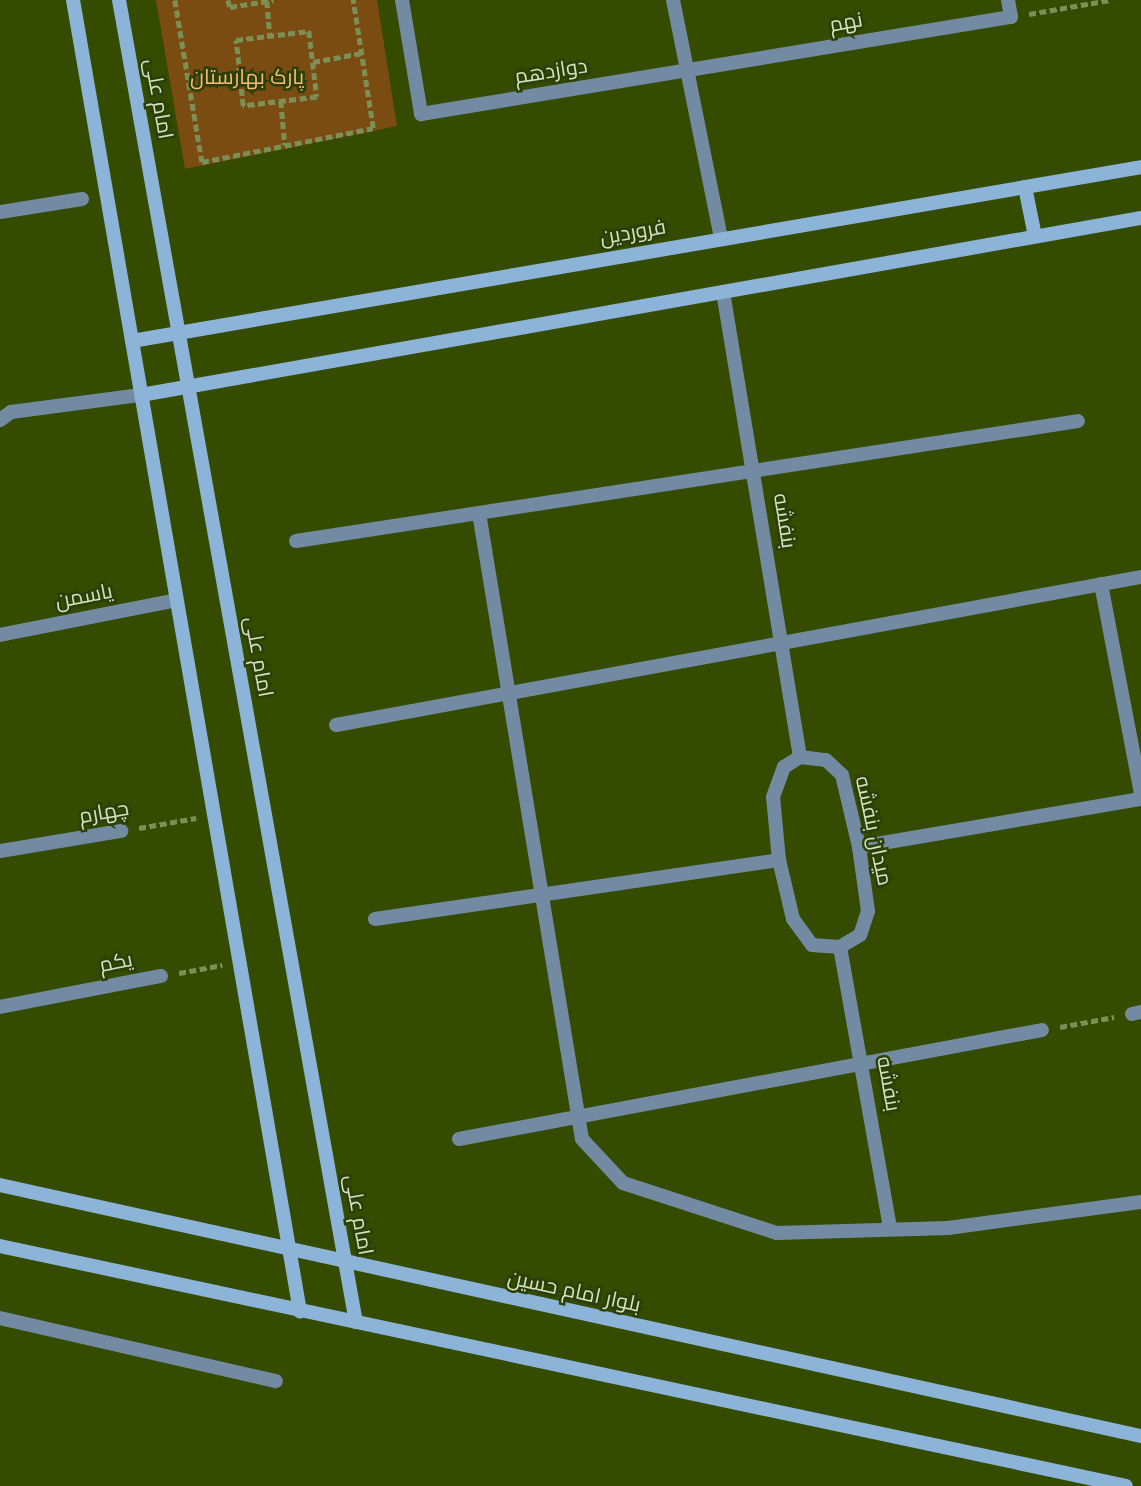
<!DOCTYPE html>
<html>
<head>
<meta charset="utf-8">
<style>
	body { margin:0 }
	#map { position:relative; width:1141px; height:1486px; overflow:hidden; background:#344b00; font-family:"Varela Round",Cairo,sans-serif }
	div>[style] { position:absolute }
	[style*='--x'] { left:calc(var(--x)*1px); top:calc(var(--y)*1px); width:calc(var(--w)*1px); rotate:calc(var(--a)*1deg) }
	.green>* { inset:0; background:#7a4c11 }
	.path>* { height:4.5px; margin-top:-2.25px; transform-origin:0; background:repeating-linear-gradient(90deg,#7c8f56 0 7px,transparent 0 10.5px) }
	.street>* { height:14px; margin:-7px; padding:0 7px; transform-origin:7px; border-radius:7px; background:#738ba2 }
	.secondary>* { height:14px; margin:-7px; padding:0 7px; transform-origin:7px; border-radius:7px; background:#8cb4d8 }
	span { translate:-50% -50%; white-space:nowrap; text-align:center; line-height:1.15; -webkit-text-stroke:5px #2d3f08; paint-order:stroke }
	.street-label { font-size:21px; color:#d3e2bf }
	.park-label { font-size:21px; color:#f9b976 }
</style>
</head>
<body>
<div id="map">
	<div class="green">
		<i style="clip-path:polygon(156px 0,377px 0,397px 126px,185px 169px)"></i>
	</div>
	<div class="path">
		<i style="--x:175;--y:0;--w:164;--a:80.5"></i>
		<i style="--x:202;--y:162;--w:174;--a:-11.2"></i>
		<i style="--x:373;--y:128;--w:130;--a:-98.9"></i>
		<i style="--x:228;--y:0;--w:7;--a:74"></i>
		<i style="--x:230;--y:7;--w:44;--a:-9.2"></i>
		<i style="--x:267;--y:1;--w:35;--a:85"></i>
		<i style="--x:1029;--y:14;--w:82;--a:-9.8"></i>
		<i style="--x:309;--y:31;--w:66;--a:83.1"></i>
		<i style="--x:317;--y:97;--w:75;--a:173.1"></i>
		<i style="--x:243;--y:106;--w:66;--a:-96.1"></i>
		<i style="--x:236;--y:40;--w:74;--a:-7"></i>
		<i style="--x:313;--y:62;--w:50;--a:-10.4"></i>
		<i style="--x:188;--y:80;--w:52;--a:-8.9"></i>
		<i style="--x:281;--y:101;--w:44;--a:84.8"></i>
		<i style="--x:139;--y:828;--w:58;--a:-10"></i>
		<i style="--x:179;--y:973;--w:44;--a:-10.5"></i>
		<i style="--x:1060;--y:1027;--w:55;--a:-10.5"></i>
	</div>
	<div class="street">
		<i style="--x:402;--y:0;--w:116;--a:80.5"></i>
		<i style="--x:421;--y:114;--w:598;--a:-9.34"></i>
		<i style="--x:1011;--y:17;--w:17;--a:-100"></i>
		<i style="--x:673;--y:0;--w:244;--a:78.6"></i>
		<i style="--x:0;--y:212;--w:83;--a:-9"></i>
		<i style="--x:723;--y:292;--w:471;--a:80.6"></i>
		<i style="--x:0;--y:420;--w:14;--a:-36"></i>
		<i style="--x:11;--y:412;--w:131;--a:-7.5"></i>
		<i style="--x:479;--y:513;--w:634;--a:80.66"></i>
		<i style="--x:582;--y:1139;--w:60;--a:47"></i>
		<i style="--x:623;--y:1183;--w:162;--a:18"></i>
		<i style="--x:777;--y:1233;--w:171;--a:-1.7"></i>
		<i style="--x:948;--y:1228;--w:195;--a:-7.7"></i>
		<i style="--x:296;--y:541;--w:791;--a:-8.72"></i>
		<i style="--x:1101;--y:584;--w:213;--a:79.2"></i>
		<i style="--x:0;--y:635;--w:180;--a:-11.2"></i>
		<i style="--x:336;--y:725;--w:818;--a:-10.42"></i>
		<i style="--x:800;--y:757;--w:26;--a:7"></i>
		<i style="--x:826;--y:760;--w:22;--a:43"></i>
		<i style="--x:842;--y:775;--w:74;--a:76.7"></i>
		<i style="--x:859;--y:847;--w:65;--a:82"></i>
		<i style="--x:868;--y:911;--w:25;--a:108"></i>
		<i style="--x:860;--y:935;--w:23;--a:149"></i>
		<i style="--x:840;--y:947;--w:28;--a:-176"></i>
		<i style="--x:812;--y:945;--w:32;--a:-126"></i>
		<i style="--x:793;--y:919;--w:61;--a:-103.3"></i>
		<i style="--x:779;--y:860;--w:63;--a:-95.4"></i>
		<i style="--x:773;--y:797;--w:32;--a:-70"></i>
		<i style="--x:784;--y:767;--w:19;--a:-32"></i>
		<i style="--x:859;--y:847;--w:286;--a:-9.7"></i>
		<i style="--x:0;--y:851;--w:123;--a:-9.4"></i>
		<i style="--x:375;--y:919;--w:408;--a:-8.3"></i>
		<i style="--x:840;--y:947;--w:286;--a:79.9"></i>
		<i style="--x:0;--y:1007;--w:164;--a:-10.9"></i>
		<i style="--x:1132;--y:1014;--w:9;--a:-13"></i>
		<i style="--x:459;--y:1139;--w:593;--a:-10.59"></i>
		<i style="--x:0;--y:1318;--w:283;--a:12.9"></i>
	</div>
	<div class="secondary">
		<i style="--x:73;--y:0;--w:1331;--a:80.18"></i>
		<i style="--x:119;--y:0;--w:1343;--a:79.84"></i>
		<i style="--x:1025;--y:187;--w:50;--a:78.5"></i>
		<i style="--x:132;--y:341;--w:1024;--a:-9.78"></i>
		<i style="--x:141;--y:395;--w:1016;--a:-10.04"></i>
		<i style="--x:0;--y:1185;--w:1168;--a:12.41"></i>
		<i style="--x:0;--y:1246;--w:1151;--a:12.03"></i>
	</div>
	<div class="street-label">
		<span style="left:846px;top:23px;rotate:-10deg">نهم</span>
		<span style="left:551px;top:72px;rotate:-9deg">دوازدهم</span>
		<span style="left:158px;top:99px;rotate:80deg">امام علی</span>
		<span style="left:633px;top:233px;rotate:-10deg">فروردین</span>
		<span style="left:784px;top:521px;rotate:81deg">بنفشه</span>
		<span style="left:84px;top:597px;rotate:-11deg">یاسمن</span>
		<span style="left:258px;top:657px;rotate:80deg">امام علی</span>
		<span style="left:104px;top:813px;rotate:-10deg">چهارم</span>
		<span style="left:873px;top:831px;rotate:78deg">میدان بنفشه</span>
		<span style="left:116px;top:963px;rotate:-11deg">یکم</span>
		<span style="left:888px;top:1084px;rotate:80deg">بنفشه</span>
		<span style="left:358px;top:1215px;rotate:80deg">امام علی</span>
		<span style="left:574px;top:1292px;rotate:12deg">بلوار امام حسین</span>
	</div>
	<div class="park-label">
		<span style="left:247px;top:78px">پارک بهارستان</span>
	</div>
</div>
</body>
</html>
